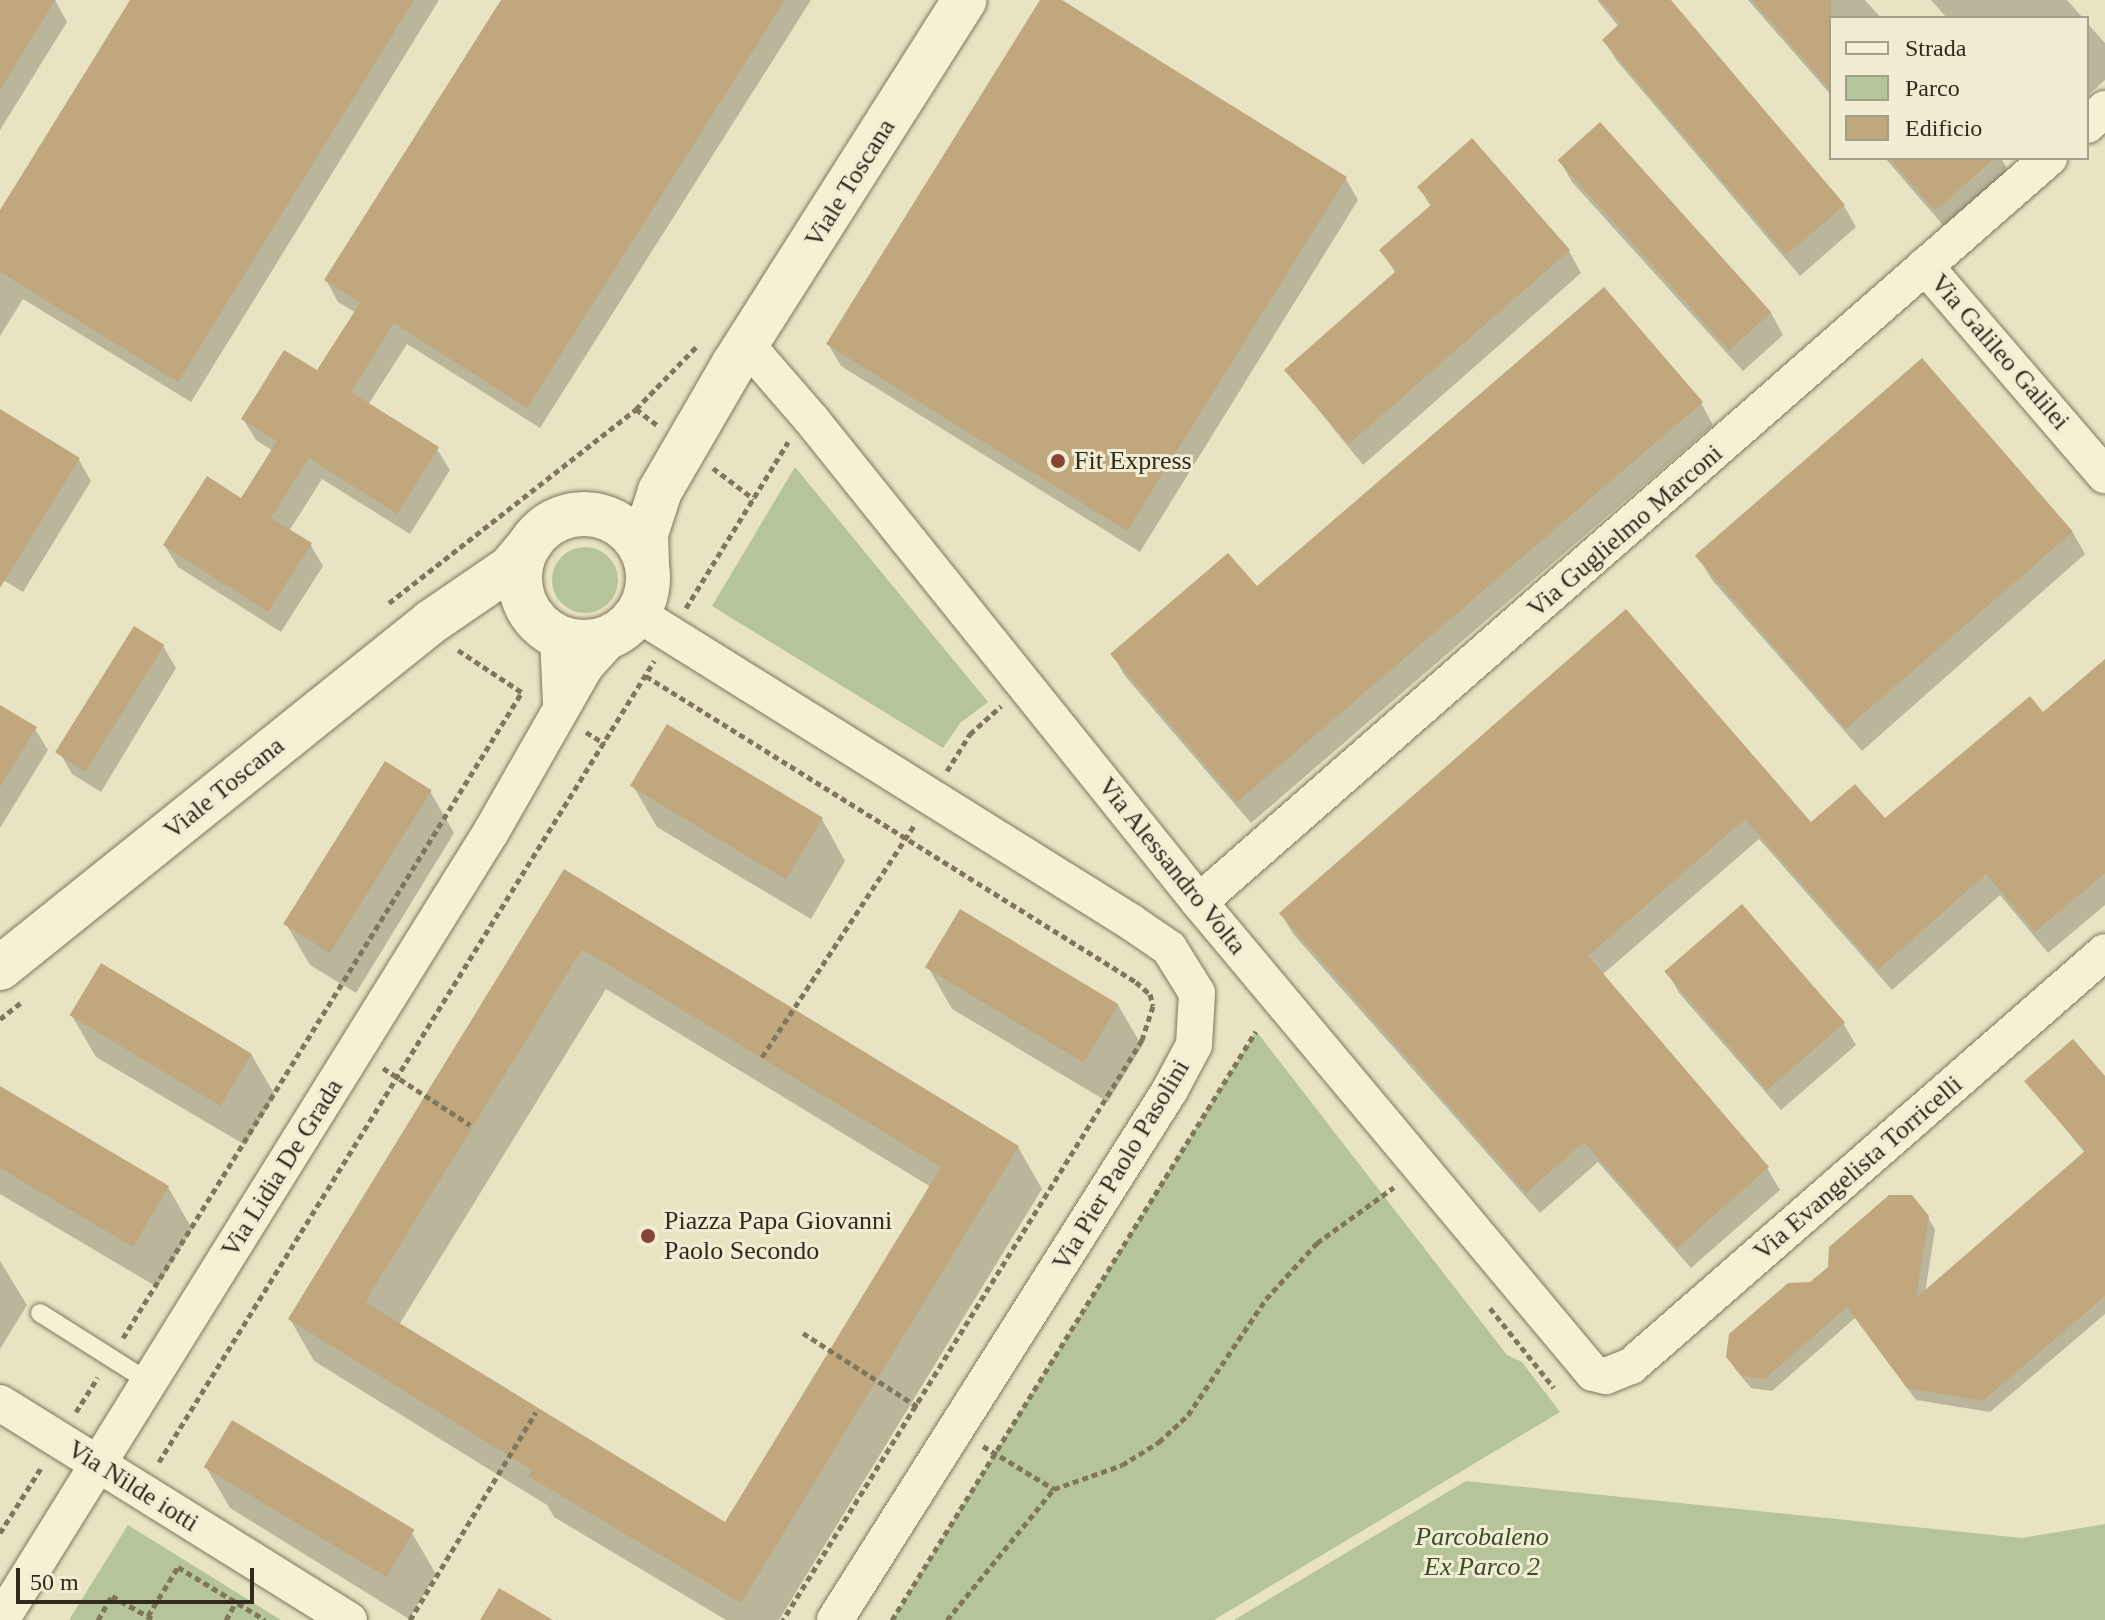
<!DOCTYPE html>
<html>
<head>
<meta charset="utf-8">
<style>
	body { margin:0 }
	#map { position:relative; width:2105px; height:1620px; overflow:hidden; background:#e8e4c3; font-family:"Times New Roman",serif }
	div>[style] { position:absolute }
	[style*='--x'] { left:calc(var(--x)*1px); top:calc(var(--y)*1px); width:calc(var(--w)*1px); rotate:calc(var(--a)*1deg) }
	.green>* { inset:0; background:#b6c499 }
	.round { border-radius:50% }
	.shadow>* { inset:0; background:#0003 }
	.building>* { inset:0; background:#c1a77e; transform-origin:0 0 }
	.path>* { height:5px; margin-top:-2.5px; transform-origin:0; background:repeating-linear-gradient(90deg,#80765c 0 6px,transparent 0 10px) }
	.roads { filter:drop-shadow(0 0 2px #80765c) drop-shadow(0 0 2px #80765c) }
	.lane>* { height:18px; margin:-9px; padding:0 9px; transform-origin:9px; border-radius:9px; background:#f4f1d5 }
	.street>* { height:36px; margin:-18px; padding:0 18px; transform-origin:18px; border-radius:18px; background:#f4f1d5 }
	.secondary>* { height:44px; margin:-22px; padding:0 22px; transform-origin:22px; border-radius:22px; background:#f4f1d5 }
	.secondary>.ring { margin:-22px; padding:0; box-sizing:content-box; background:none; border:44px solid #f4f1d5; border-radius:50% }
	.dots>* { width:22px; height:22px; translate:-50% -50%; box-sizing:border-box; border:4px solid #f0edd2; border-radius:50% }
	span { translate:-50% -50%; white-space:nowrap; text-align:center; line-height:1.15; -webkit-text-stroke:6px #f0edd2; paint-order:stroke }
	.street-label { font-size:26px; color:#312b1e }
	.poi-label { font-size:26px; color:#312b1e }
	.left { translate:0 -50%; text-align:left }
	.park-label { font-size:26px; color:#3b4b28; font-style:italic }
	.legend { position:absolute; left:1829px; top:16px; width:260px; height:144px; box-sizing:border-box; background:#f0edd2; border:2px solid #a49f8a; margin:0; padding:10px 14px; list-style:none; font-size:24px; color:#312b1e }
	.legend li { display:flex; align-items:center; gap:16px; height:40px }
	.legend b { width:40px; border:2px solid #a49f8a }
	.scale { position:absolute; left:16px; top:1568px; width:238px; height:36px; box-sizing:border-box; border:4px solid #312b1e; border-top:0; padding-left:10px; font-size:24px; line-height:28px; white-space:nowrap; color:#312b1e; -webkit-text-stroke:6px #f0edd2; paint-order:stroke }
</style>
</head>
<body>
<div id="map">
	<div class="green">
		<i style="clip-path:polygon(795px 467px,988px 702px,960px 723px,943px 748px,712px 606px)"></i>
		<i class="round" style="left:552px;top:547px;width:66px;height:66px"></i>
		<i style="clip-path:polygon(1256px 1031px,1507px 1355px,1522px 1362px,1560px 1412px,1214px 1620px,892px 1620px)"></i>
		<i style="clip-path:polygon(1466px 1481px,2022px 1538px,2105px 1524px,2105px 1620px,1234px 1620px)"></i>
		<i style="clip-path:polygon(128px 1525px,281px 1620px,69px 1620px)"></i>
	</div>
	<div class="shadow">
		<i style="clip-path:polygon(0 0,55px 0,67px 22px,0 130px)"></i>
		<i style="clip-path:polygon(132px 0,439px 0,191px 402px,23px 299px,0 336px,0 214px)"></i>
		<i style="clip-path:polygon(503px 0,811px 0,540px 428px,407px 344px,368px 405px,437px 449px,450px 470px,410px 534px,322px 479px,289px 531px,310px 544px,323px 566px,281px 632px,178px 567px,165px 546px,241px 500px,273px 451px,256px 440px,243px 419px,318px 373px,356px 313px,338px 302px,326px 280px)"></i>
		<i style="clip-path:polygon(1042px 0,1058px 0,1346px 179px,1358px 200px,1140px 552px,841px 366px,828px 344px)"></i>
		<i style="clip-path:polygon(1597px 0,1668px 0,1844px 206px,1856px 227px,1800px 276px,1617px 61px,1604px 40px,1619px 27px)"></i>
		<i style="clip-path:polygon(1748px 0,1865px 0,1881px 18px,1831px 18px,1831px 95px)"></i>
		<i style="clip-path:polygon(1931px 0,2067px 0,2083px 18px,1947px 18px)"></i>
		<i style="clip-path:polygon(2087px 23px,2105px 43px,2105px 80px,2087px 96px)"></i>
		<i style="clip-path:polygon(1600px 125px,1771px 313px,1783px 335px,1743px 371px,1572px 182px,1560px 161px)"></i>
		<i style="clip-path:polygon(1472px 141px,1569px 251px,1581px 273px,1363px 465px,1286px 370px,1396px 274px,1382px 251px,1431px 207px,1419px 187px)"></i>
		<i style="clip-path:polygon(1885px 158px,2001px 158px,2011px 176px,1948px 231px)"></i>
		<i style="clip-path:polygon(1922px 361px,2073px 533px,2085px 554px,1862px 751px,1712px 580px,1699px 558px)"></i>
		<i style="clip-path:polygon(1701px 403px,1713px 425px,1251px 823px,1125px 676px,1113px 655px)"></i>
		<i style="clip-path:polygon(0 411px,79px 460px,91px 481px,23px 592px,0 578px)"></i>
		<i style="clip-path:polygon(1626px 612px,1811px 825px,1885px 821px,2042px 714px,2105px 662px,2105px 905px,2048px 953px,2000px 895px,1892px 990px,1759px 839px,1602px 975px,1767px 1168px,1780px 1190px,1691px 1268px,1598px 1162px,1540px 1213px,1294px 935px,1281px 914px)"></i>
		<i style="clip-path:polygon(163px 646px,176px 668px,101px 792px,72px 774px,60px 753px)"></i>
		<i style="clip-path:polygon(0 707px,35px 729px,48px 750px,0 828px)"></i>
		<i style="clip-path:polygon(633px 786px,822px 819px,845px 861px,811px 919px,657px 827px)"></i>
		<i style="clip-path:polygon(430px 791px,454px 833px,356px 993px,310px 965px,286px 924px)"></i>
		<i style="clip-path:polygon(evenodd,565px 871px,1018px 1147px,1042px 1189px,779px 1620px,726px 1620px,554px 1517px,547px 1505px,314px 1361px,290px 1319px,565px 871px,606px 989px,931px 1187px,726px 1524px,399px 1325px,606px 989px)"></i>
		<i style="clip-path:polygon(1742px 906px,1843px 1023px,1856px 1045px,1781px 1110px,1679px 993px,1667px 971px)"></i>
		<i style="clip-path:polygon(928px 967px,1118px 1005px,1142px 1046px,1108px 1102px,952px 1009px)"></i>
		<i style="clip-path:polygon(72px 1016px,251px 1054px,275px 1095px,245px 1145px,96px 1057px)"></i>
		<i style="clip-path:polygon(2105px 1079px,2105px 1314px,1990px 1412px,1916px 1400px,1855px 1318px,1772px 1391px,1751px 1388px,1735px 1369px,1728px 1356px,1810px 1284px,1928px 1217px,1935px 1230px,1925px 1293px,2085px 1153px,2027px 1082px)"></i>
		<i style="clip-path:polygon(0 1089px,168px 1187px,192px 1229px,157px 1287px,0 1194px)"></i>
		<i style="clip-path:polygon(0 1261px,27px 1305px,0 1349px)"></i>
		<i style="clip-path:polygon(206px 1467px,412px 1533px,436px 1574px,409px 1619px,230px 1508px)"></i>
	</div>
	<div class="building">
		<i style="clip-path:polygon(0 0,55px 0,0 90px)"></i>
		<i style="clip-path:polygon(130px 0,414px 0,178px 382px,0 272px,0 210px)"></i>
		<i style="clip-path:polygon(501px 0,785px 0,527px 408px,394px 323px,351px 392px,439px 447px,397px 514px,309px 458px,271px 518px,312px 543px,268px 612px,163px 545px,207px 476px,241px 498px,277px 441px,241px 419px,284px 350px,317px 370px,360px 303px,324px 280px)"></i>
		<i style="clip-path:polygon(1040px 0,1062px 0,1347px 177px,1127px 531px,826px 344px)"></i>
		<i style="clip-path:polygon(1600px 0,1671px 0,1845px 205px,1786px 255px,1602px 40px,1620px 23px)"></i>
		<i style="clip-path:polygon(1752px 0,1831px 0,1831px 91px)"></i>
		<i style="left:1600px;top:122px;width:256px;height:57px;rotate:48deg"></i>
		<i style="clip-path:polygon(1472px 138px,1570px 250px,1349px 444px,1284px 370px,1396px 271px,1379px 250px,1432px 204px,1417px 187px)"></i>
		<i style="clip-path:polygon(1889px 158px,1995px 158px,1935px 211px)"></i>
		<i style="clip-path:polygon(1604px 287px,1703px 402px,1237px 802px,1110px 654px,1228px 553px,1257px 586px)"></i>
		<i style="left:1922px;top:358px;width:230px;height:301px;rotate:49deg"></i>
		<i style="clip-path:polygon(0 409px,80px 458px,0 588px)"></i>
		<i style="clip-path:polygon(1626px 609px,1811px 822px,1855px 784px,1885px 818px,2030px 696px,2043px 712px,2105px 659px,2105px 873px,2035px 932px,1986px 874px,1878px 970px,1745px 819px,1588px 956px,1769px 1167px,1677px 1248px,1584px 1142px,1526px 1193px,1279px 913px)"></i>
		<i style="left:134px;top:626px;width:36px;height:149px;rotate:32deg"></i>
		<i style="clip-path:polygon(0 705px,37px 727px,0 787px)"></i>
		<i style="left:667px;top:724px;width:182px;height:72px;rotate:31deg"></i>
		<i style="left:385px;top:761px;width:55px;height:192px;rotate:32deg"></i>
		<i style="clip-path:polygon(evenodd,564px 869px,1019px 1146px,741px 1603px,528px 1476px,532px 1470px,288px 1319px,564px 869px,582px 949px,941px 1167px,725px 1522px,365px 1302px,582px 949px)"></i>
		<i style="left:1742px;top:904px;width:157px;height:103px;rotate:49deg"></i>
		<i style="left:960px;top:909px;width:185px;height:68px;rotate:31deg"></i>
		<i style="left:101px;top:963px;width:176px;height:61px;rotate:31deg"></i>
		<i style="clip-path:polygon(2073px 1039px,2105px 1076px,2105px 1296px,1983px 1401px,1907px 1388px,1847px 1307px,1765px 1379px,1742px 1376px,1726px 1357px,1729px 1334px,1788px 1283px,1810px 1282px,1828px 1267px,1829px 1247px,1889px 1195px,1912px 1195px,1929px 1216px,1916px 1298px,2085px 1151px,2024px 1081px)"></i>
		<i style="clip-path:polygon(0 1086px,169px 1186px,133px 1247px,0 1168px)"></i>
		<i style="left:232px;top:1420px;width:213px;height:55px;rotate:31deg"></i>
		<i style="clip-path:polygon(499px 1588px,553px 1620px,480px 1620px)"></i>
	</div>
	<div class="path">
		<i style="--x:636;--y:409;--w:26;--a:37"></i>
		<i style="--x:713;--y:468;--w:51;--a:37.1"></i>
		<i style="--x:389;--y:603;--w:314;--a:-38.1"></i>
		<i style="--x:636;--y:409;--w:88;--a:-45.9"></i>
		<i style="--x:686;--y:608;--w:195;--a:-58.4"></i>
		<i style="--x:458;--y:650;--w:78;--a:33.5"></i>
		<i style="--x:646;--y:676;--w:578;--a:31.98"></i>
		<i style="--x:1136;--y:982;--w:18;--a:41"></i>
		<i style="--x:1150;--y:994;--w:12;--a:76"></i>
		<i style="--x:1153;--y:1006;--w:36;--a:108"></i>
		<i style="--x:1142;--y:1040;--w:682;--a:121.76"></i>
		<i style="--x:586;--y:732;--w:22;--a:32"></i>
		<i style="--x:947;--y:771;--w:44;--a:-58.1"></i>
		<i style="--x:970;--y:734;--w:42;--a:-42.1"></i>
		<i style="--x:0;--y:1019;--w:29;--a:-38"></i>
		<i style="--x:762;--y:1057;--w:279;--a:-56.7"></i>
		<i style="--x:383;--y:1068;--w:104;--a:33.2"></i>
		<i style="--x:1490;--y:1308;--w:102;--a:51.3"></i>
		<i style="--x:803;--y:1333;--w:139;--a:32.7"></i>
		<i style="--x:123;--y:1338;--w:759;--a:-58.3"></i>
		<i style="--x:76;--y:1412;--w:41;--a:-57.8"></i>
		<i style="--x:983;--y:1446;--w:83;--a:31.2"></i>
		<i style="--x:159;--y:1462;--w:942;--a:-58.28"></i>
		<i style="--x:0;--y:1533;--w:77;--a:-57.8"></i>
		<i style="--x:148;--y:1616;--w:57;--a:-58.5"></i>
		<i style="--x:178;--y:1567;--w:102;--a:31.3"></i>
		<i style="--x:98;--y:1620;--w:28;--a:-60"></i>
		<i style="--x:112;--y:1596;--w:48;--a:29.7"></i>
		<i style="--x:226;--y:1620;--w:21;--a:-61"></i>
		<i style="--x:410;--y:1620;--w:243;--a:-58.8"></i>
		<i style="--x:892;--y:1620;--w:692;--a:-58.28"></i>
		<i style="--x:947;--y:1620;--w:169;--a:-50.8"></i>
		<i style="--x:1054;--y:1489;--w:72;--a:-19.4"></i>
		<i style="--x:1122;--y:1465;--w:44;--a:-31.9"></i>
		<i style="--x:1159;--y:1442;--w:40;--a:-43"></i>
		<i style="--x:1188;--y:1415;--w:140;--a:-56.1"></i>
		<i style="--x:1266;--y:1299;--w:76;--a:-47.7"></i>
		<i style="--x:1317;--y:1243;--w:95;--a:-36"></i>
	</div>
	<div class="roads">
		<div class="lane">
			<i style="--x:40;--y:1313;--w:129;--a:32.3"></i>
		</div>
		<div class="street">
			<i style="--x:2087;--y:125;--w:24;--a:-42"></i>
			<i style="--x:1925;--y:266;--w:276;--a:49.3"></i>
			<i style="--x:743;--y:349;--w:19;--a:32"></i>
			<i style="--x:759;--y:359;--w:79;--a:49.1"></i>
			<i style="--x:811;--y:419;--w:620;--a:51.22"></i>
			<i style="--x:1199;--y:902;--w:614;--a:50.09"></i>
			<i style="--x:1593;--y:1373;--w:13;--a:13"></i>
			<i style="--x:1606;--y:1376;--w:27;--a:-22"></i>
			<i style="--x:1631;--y:1366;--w:629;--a:-41.13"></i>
			<i style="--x:638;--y:614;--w:581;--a:31.99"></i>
			<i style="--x:1131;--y:922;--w:46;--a:34.4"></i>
			<i style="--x:1169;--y:948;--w:53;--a:58.1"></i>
			<i style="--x:1197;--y:993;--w:52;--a:93.3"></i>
			<i style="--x:1194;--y:1045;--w:51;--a:118.1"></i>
			<i style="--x:1170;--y:1090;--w:627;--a:122.3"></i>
			<i style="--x:558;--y:637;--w:67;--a:87.4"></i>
			<i style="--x:1199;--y:902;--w:1130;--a:-41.2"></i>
			<i style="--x:0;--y:1403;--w:411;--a:31.9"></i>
			<i style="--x:1;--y:1620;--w:928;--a:-58.13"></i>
			<i style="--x:491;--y:832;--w:190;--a:-60.3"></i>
			<i style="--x:585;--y:667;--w:42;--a:-47.9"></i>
		</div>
		<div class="secondary">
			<i class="ring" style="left:520px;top:514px;width:84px;height:84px"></i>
			<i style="--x:647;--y:562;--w:28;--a:-92"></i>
			<i style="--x:646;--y:534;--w:45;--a:-72"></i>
			<i style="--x:660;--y:491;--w:146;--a:-59.9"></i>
			<i style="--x:733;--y:365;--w:432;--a:-57.6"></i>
			<i style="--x:0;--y:968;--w:553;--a:-38.76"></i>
			<i style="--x:431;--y:622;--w:96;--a:-34.4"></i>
			<i style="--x:510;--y:568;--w:33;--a:-50"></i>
		</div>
	</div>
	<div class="dots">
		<i style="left:1058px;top:461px;background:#874434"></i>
		<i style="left:648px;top:1236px;background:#874434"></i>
	</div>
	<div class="street-label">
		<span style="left:850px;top:183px;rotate:-58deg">Viale Toscana</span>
		<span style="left:2000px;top:352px;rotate:49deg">Via Galileo Galilei</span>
		<span style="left:1625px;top:531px;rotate:-41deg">Via Guglielmo Marconi</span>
		<span style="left:224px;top:788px;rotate:-39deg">Viale Toscana</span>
		<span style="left:1172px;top:866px;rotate:51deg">Via Alessandro Volta</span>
		<span style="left:1121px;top:1165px;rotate:-59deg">Via Pier Paolo Pasolini</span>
		<span style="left:282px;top:1168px;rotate:-58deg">Via Lidia De Grada</span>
		<span style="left:1858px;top:1168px;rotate:-41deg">Via Evangelista Torricelli</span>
		<span style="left:133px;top:1486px;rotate:32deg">Via Nilde iotti</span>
	</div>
	<div class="poi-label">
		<span class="left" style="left:1074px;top:461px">Fit Express</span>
		<span class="left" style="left:664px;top:1236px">Piazza Papa Giovanni<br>Paolo Secondo</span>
	</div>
	<div class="park-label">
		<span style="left:1482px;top:1552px">Parcobaleno<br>Ex Parco 2</span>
	</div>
	<ul class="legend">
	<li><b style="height:10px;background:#f4f1d5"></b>Strada</li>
	<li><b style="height:22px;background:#b6c499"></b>Parco</li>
	<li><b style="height:22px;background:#c1a77e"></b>Edificio</li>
	</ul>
	<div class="scale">50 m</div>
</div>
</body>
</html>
